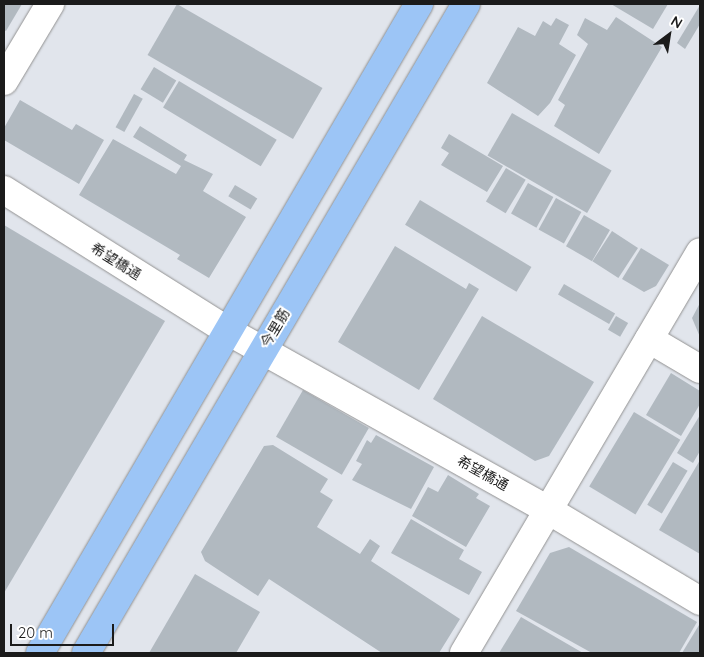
<!DOCTYPE html>
<html>
<head>
<meta charset="utf-8">
<style>
	body { margin:0 }
	#map { position:relative; width:704px; height:657px; overflow:hidden; background:#e1e5ec; font-family:Quicksand,"Noto Sans JP",sans-serif }
	div>[style] { position:absolute }
	[style*='--x'] { left:calc(var(--x)*1px); top:calc(var(--y)*1px); width:calc(var(--w)*1px); rotate:calc(var(--a)*1deg) }
	.building>* { inset:0; background:#b1b9c0; transform-origin:0 0 }
	.roads { filter:drop-shadow(0 0 1px #929292) drop-shadow(0 0 1px #929292) }
	.minor>* { height:28px; margin:-14px; padding:0 14px; transform-origin:14px; border-radius:14px; background:#fff }
	.major>* { height:28px; margin:-14px; padding:0 14px; transform-origin:14px; border-radius:14px; background:#9cc5f6 }
	span { translate:-50% -50%; white-space:nowrap; text-align:center; line-height:1.15; -webkit-text-stroke:4px #fff; paint-order:stroke }
	.street-label { font-size:14px; color:#1b1b1b }
	.frame { position:absolute; inset:0; border:5px solid #1b1b1b; pointer-events:none }
	.north { position:absolute; left:644px; top:10px; width:50px; height:50px; -webkit-text-stroke:4px #fff; paint-order:stroke; rotate:31deg; font-size:14px; font-weight:700; line-height:20px; text-align:center; color:#1b1b1b }
	.north::after { content:''; display:block; margin:auto; width:18px; height:22px; background:#1b1b1b; clip-path:polygon(50% 0,100% 100%,50% 72%,0 100%) }
	.scale { position:absolute; left:10px; top:624px; width:104px; height:22px; box-sizing:border-box; border:2px solid #1b1b1b; border-top:0; padding-left:6px; font-size:15px; line-height:18px; white-space:nowrap; color:#1b1b1b; -webkit-text-stroke:4px #fff; paint-order:stroke }
</style>
</head>
<body>
<div id="map">
	<div class="building">
		<i style="clip-path:polygon(4px 4px,22px 4px,6px 31px,4px 30px)"></i>
		<i style="left:177px;top:4px;width:168px;height:59px;rotate:30deg"></i>
		<i style="clip-path:polygon(611px 4px,668px 4px,653px 29px)"></i>
		<i style="clip-path:polygon(700px 5px,700px 24px,685px 49px,677px 43px)"></i>
		<i style="clip-path:polygon(616px 17px,662px 47px,599px 154px,554px 126px,565px 105px,558px 100px,588px 44px,577px 35px,585px 18px,607px 30px)"></i>
		<i style="clip-path:polygon(556px 18px,569px 25px,559px 44px,576px 55px,550px 103px,538px 116px,487px 83px,518px 27px,535px 36px,543px 21px,551px 26px)"></i>
		<i style="left:154px;top:67px;width:26px;height:26px;rotate:31deg"></i>
		<i style="left:179px;top:81px;width:114px;height:31px;rotate:31deg"></i>
		<i style="left:134px;top:94px;width:10px;height:38px;rotate:29deg"></i>
		<i style="clip-path:polygon(20px 100px,72px 130px,76px 124px,104px 140px,79px 184px,4px 140px,4px 128px)"></i>
		<i style="left:512px;top:113px;width:115px;height:49px;rotate:30deg"></i>
		<i style="clip-path:polygon(140px 126px,187px 155px,184px 160px,213px 174px,203px 191px,246px 217px,209px 278px,177px 259px,180px 255px,79px 195px,113px 139px,176px 174px,181px 166px,133px 137px)"></i>
		<i style="clip-path:polygon(449px 134px,503px 166px,487px 192px,441px 165px,449px 153px,441px 148px)"></i>
		<i style="left:506px;top:168px;width:23px;height:39px;rotate:31deg"></i>
		<i style="left:528px;top:183px;width:29px;height:35px;rotate:29deg"></i>
		<i style="left:235px;top:185px;width:26px;height:13px;rotate:31deg"></i>
		<i style="left:556px;top:198px;width:29px;height:36px;rotate:29deg"></i>
		<i style="left:420px;top:200px;width:130px;height:29px;rotate:31deg"></i>
		<i style="left:584px;top:215px;width:30px;height:36px;rotate:30deg"></i>
		<i style="clip-path:polygon(4px 225px,165px 321px,4px 593px)"></i>
		<i style="left:612px;top:231px;width:31px;height:36px;rotate:33deg"></i>
		<i style="clip-path:polygon(395px 246px,466px 289px,469px 283px,479px 289px,419px 390px,338px 342px)"></i>
		<i style="clip-path:polygon(641px 248px,669px 265px,656px 286px,644px 292px,622px 279px)"></i>
		<i style="left:564px;top:284px;width:59px;height:12px;rotate:30deg"></i>
		<i style="clip-path:polygon(700px 303px,700px 337px,692px 318px)"></i>
		<i style="clip-path:polygon(482px 316px,594px 382px,549px 456px,535px 461px,433px 399px)"></i>
		<i style="left:616px;top:316px;width:14px;height:16px;rotate:30deg"></i>
		<i style="clip-path:polygon(671px 373px,700px 391px,700px 404px,681px 436px,646px 415px)"></i>
		<i style="left:303px;top:390px;width:76px;height:54px;rotate:30deg"></i>
		<i style="left:634px;top:412px;width:54px;height:87px;rotate:31deg"></i>
		<i style="clip-path:polygon(700px 415px,700px 451px,693px 463px,677px 453px)"></i>
		<i style="clip-path:polygon(376px 435px,434px 467px,411px 509px,352px 480px,362px 464px,356px 461px,367px 440px,371px 443px)"></i>
		<i style="clip-path:polygon(273px 445px,328px 479px,320px 492px,333px 500px,317px 527px,360px 554px,370px 539px,380px 546px,371px 561px,460px 619px,439px 653px,382px 653px,269px 579px,258px 596px,205px 561px,201px 552px,264px 446px)"></i>
		<i style="clip-path:polygon(700px 460px,700px 554px,659px 530px)"></i>
		<i style="left:673px;top:462px;width:17px;height:50px;rotate:31deg"></i>
		<i style="clip-path:polygon(448px 475px,479px 494px,476px 498px,490px 506px,466px 547px,412px 516px,428px 487px,438px 492px)"></i>
		<i style="clip-path:polygon(411px 519px,464px 550px,459px 559px,482px 572px,469px 595px,391px 553px)"></i>
		<i style="clip-path:polygon(569px 547px,697px 622px,679px 653px,592px 653px,516px 611px,550px 553px)"></i>
		<i style="clip-path:polygon(195px 574px,260px 612px,236px 653px,149px 653px)"></i>
		<i style="clip-path:polygon(521px 617px,583px 653px,499px 653px)"></i>
		<i style="clip-path:polygon(699px 625px,700px 653px,682px 653px)"></i>
	</div>
	<div class="roads">
		<div class="minor">
			<i style="--x:4;--y:81;--w:90;--a:-59.1"></i>
			<i style="--x:4;--y:190;--w:265;--a:32.2"></i>
			<i style="--x:228;--y:331;--w:367;--a:29.2"></i>
			<i style="--x:548;--y:510;--w:177;--a:30.9"></i>
			<i style="--x:649;--y:339;--w:59;--a:30.5"></i>
			<i style="--x:464;--y:653;--w:465;--a:-59.5"></i>
		</div>
		<div class="major">
			<i style="--x:40;--y:653;--w:752;--a:-59.72"></i>
			<i style="--x:86;--y:653;--w:752;--a:-59.65"></i>
		</div>
	</div>
	<div class="street-label">
		<span style="left:116px;top:261px;rotate:32deg">希望橋通</span>
		<span style="left:275px;top:328px;rotate:-59deg">今里筋</span>
		<span style="left:483px;top:473px;rotate:29deg">希望橋通</span>
	</div>
	<div class="frame"></div>
	<div class="north">N</div>
	<div class="scale">20 m</div>
</div>
</body>
</html>
